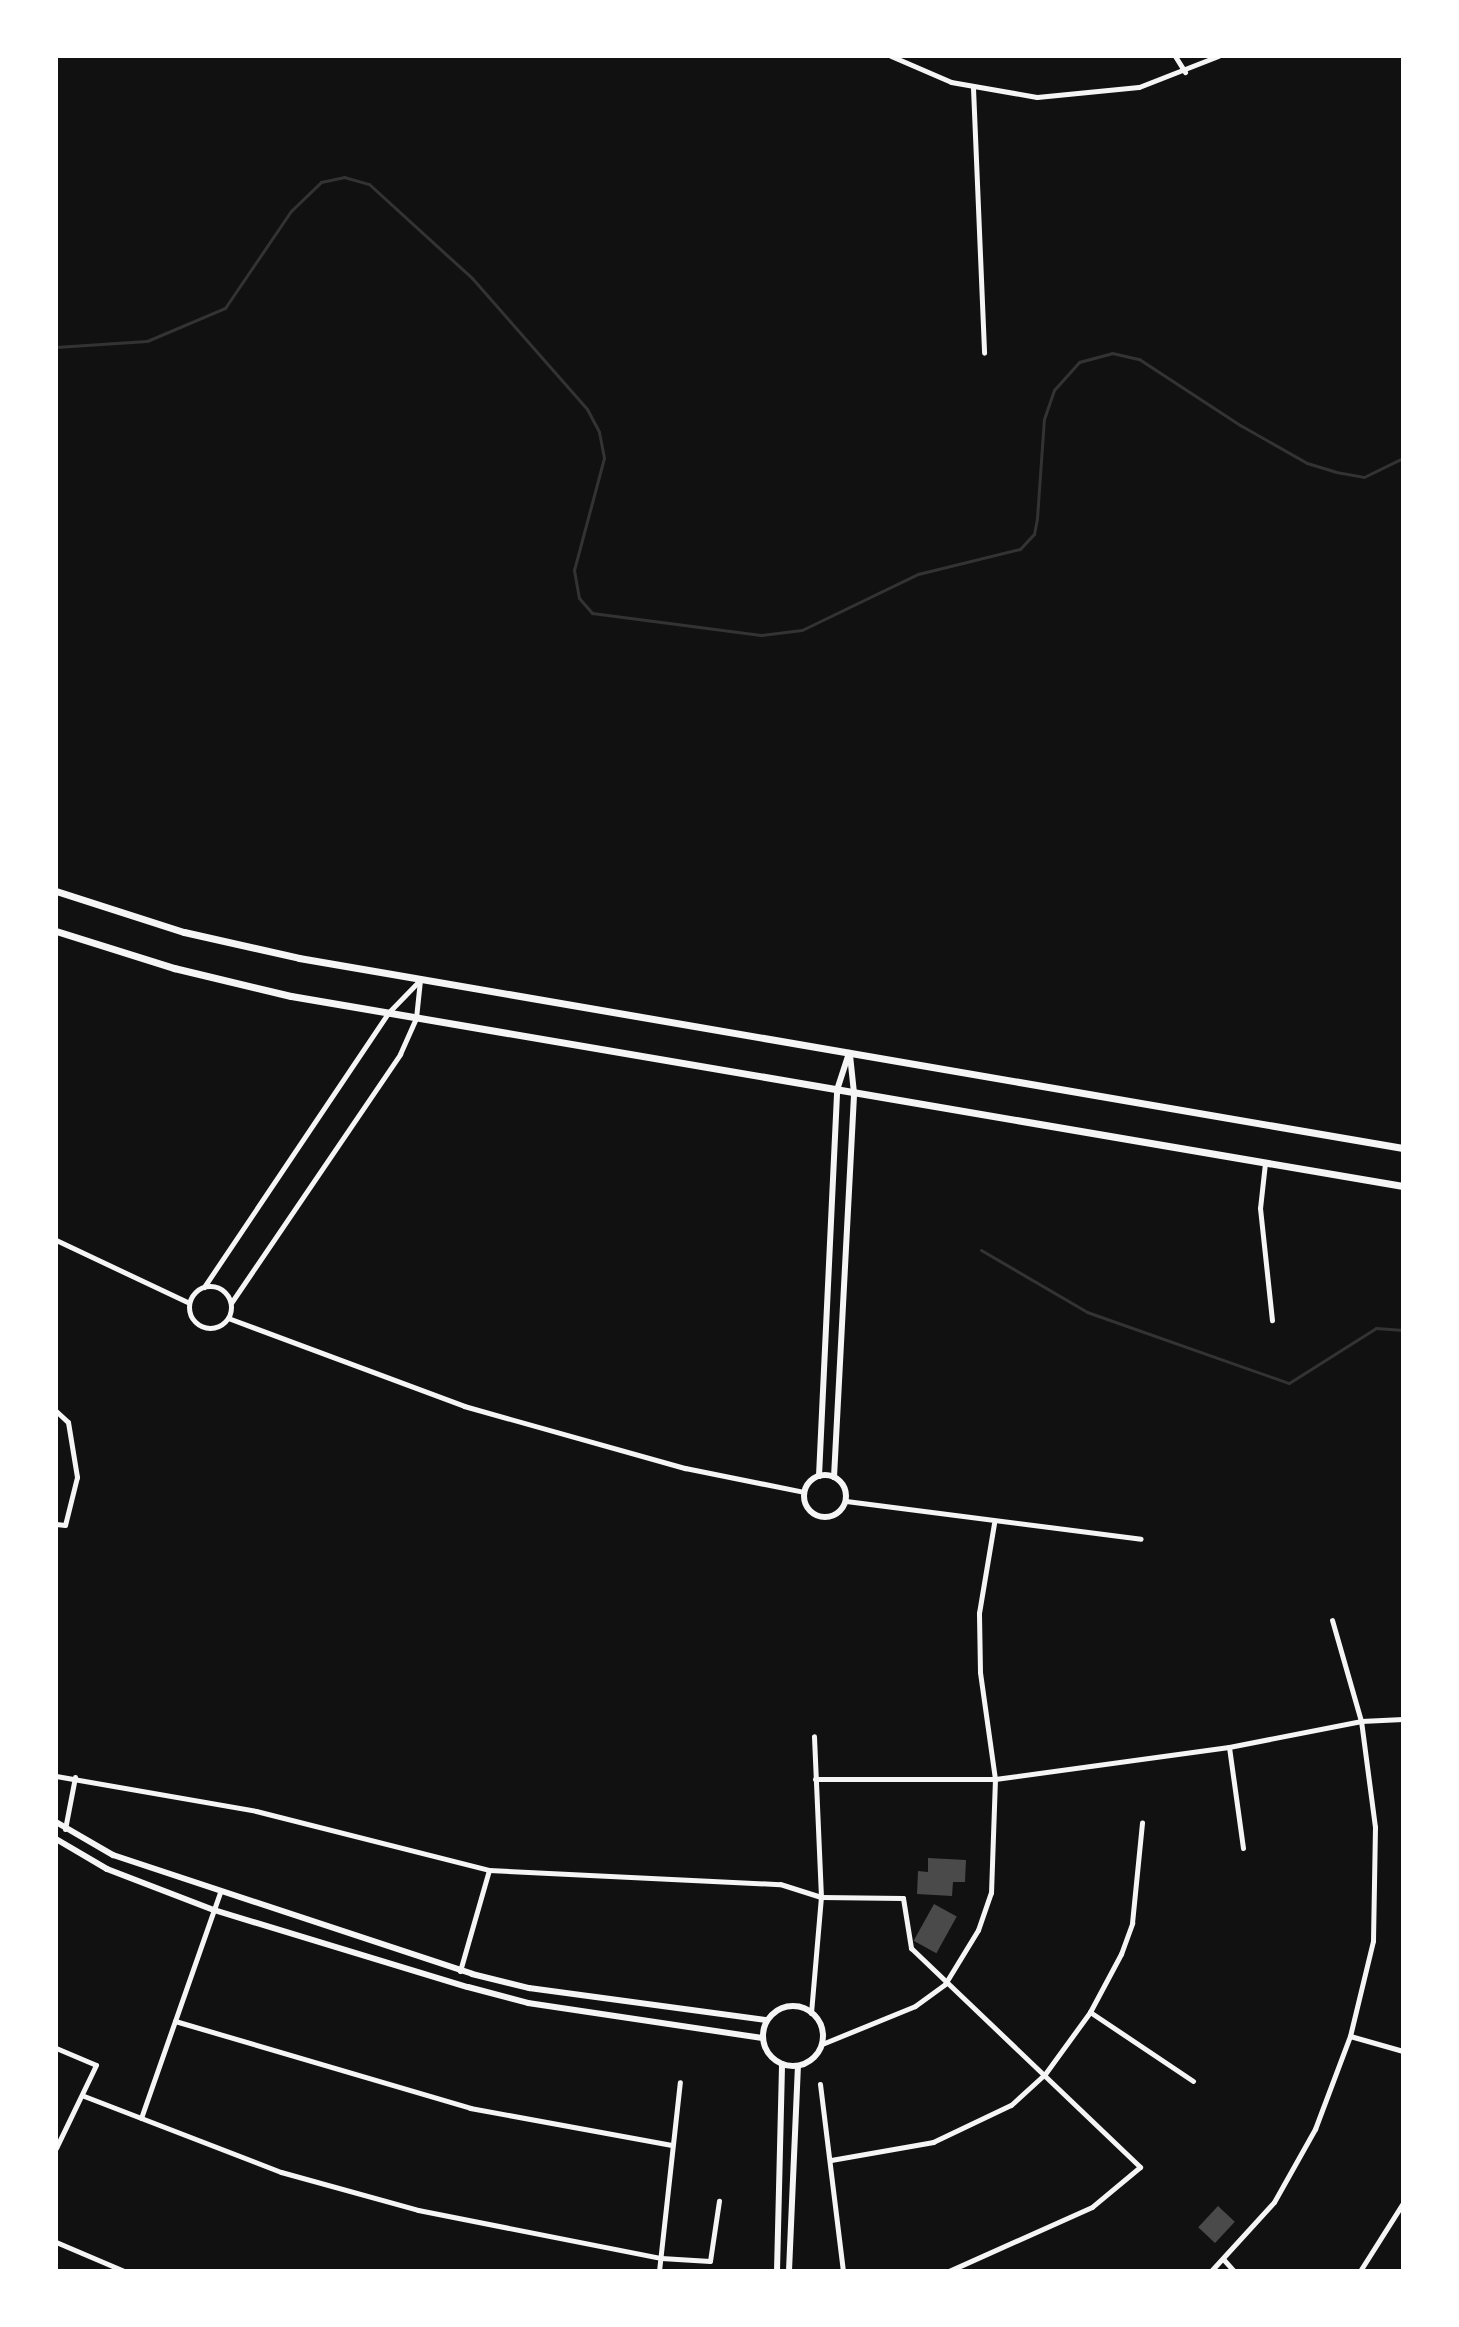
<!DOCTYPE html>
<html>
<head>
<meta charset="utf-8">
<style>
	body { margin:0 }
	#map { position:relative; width:1459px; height:2327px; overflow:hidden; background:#111; font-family:Raleway,sans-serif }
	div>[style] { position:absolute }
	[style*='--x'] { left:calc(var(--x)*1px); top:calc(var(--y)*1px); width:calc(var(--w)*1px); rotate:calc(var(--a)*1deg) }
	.stream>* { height:3px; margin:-1.5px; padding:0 1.5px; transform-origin:1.5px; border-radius:1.5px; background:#333 }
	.building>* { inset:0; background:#4a4a4a; transform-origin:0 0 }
	.minor>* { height:5px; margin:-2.5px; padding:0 2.5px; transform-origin:2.5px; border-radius:2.5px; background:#f5f5f5 }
	.minor>.ring { margin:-2.5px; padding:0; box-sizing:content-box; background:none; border:5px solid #f5f5f5; border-radius:50% }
	.tertiary>* { height:6px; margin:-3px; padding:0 3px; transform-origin:3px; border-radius:3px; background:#f5f5f5 }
	.tertiary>.ring { margin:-3px; padding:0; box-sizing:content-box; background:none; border:6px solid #f5f5f5; border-radius:50% }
	.secondary>* { height:7px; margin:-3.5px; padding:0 3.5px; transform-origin:3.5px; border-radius:3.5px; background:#f5f5f5 }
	span { translate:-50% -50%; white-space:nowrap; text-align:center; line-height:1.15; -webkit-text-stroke:8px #fff; paint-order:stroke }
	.frame { position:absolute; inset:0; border:58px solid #fff; pointer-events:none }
</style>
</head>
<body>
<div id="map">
	<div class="stream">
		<i style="--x:56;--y:347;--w:91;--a:-3.8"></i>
		<i style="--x:147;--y:341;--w:85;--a:-22.9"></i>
		<i style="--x:225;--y:308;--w:117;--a:-55.8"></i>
		<i style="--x:291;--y:211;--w:42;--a:-44"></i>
		<i style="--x:321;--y:182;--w:24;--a:-12"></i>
		<i style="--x:344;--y:177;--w:26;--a:16"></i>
		<i style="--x:369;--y:184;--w:139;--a:42.4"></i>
		<i style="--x:472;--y:278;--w:174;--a:48.7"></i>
		<i style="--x:587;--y:409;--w:26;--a:62"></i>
		<i style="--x:599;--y:432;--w:26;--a:79"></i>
		<i style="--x:604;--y:458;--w:116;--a:105"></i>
		<i style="--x:574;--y:570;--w:28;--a:80"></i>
		<i style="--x:579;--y:598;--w:20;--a:49"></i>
		<i style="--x:592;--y:613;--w:170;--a:7.4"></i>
		<i style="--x:761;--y:635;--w:41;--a:-7"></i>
		<i style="--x:802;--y:630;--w:129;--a:-25.8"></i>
		<i style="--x:918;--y:574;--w:105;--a:-13.8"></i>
		<i style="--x:1020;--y:549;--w:21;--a:-47"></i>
		<i style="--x:1034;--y:534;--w:16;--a:-79"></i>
		<i style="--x:1037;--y:518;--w:99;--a:-86"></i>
		<i style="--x:1044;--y:419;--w:31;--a:-71"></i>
		<i style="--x:1054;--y:390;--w:38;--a:-48"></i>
		<i style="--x:1079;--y:362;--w:34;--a:-15"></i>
		<i style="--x:1112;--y:353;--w:28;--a:13"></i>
		<i style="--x:1139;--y:359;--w:121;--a:33.2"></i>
		<i style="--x:1240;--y:425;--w:77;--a:29.6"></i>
		<i style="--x:1307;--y:463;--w:30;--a:17"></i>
		<i style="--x:1336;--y:472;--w:28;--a:10"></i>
		<i style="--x:1364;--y:477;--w:43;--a:-26"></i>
		<i style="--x:981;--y:1250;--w:123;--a:30.3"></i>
		<i style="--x:1087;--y:1312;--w:214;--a:19.4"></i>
		<i style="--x:1289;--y:1383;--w:103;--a:-32.3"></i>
		<i style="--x:1376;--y:1328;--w:27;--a:4"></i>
	</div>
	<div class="building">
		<i style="clip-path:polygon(928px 1858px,966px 1860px,965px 1882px,953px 1882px,952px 1896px,917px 1894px,918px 1871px,928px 1872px)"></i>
		<i style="left:934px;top:1904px;width:26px;height:42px;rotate:29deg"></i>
		<i style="left:1218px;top:2206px;width:23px;height:29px;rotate:43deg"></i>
	</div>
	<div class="minor">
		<i style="--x:891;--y:56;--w:65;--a:23.4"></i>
		<i style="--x:951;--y:82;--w:87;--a:9.9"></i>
		<i style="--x:1037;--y:97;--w:102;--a:-5.6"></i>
		<i style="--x:1139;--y:87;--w:85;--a:-21.4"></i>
		<i style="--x:1175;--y:56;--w:19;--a:58"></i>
		<i style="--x:973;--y:88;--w:265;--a:87.6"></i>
		<i style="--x:1265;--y:1163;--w:45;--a:96.3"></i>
		<i style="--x:1260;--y:1208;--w:113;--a:83.9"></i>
		<i style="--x:56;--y:1240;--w:147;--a:25.3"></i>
		<i class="ring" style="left:189px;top:1286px;width:37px;height:37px"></i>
		<i style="--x:204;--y:1287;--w:330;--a:-56.1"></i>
		<i style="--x:388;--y:1013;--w:45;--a:-45.9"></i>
		<i style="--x:231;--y:1303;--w:301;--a:-55.8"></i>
		<i style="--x:400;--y:1054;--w:39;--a:-66"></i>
		<i style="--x:416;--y:1018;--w:38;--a:-84"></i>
		<i style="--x:228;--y:1318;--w:252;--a:20.4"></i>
		<i style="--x:464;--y:1406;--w:230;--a:15.7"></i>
		<i style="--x:685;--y:1468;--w:121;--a:11.4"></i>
		<i style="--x:56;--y:1411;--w:16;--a:43"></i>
		<i style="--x:68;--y:1422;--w:56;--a:80.7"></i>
		<i style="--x:77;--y:1477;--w:49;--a:104"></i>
		<i style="--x:65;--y:1525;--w:9;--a:-174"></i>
		<i style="--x:846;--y:1501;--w:297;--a:7.3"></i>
		<i style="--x:1229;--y:1747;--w:102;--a:82.1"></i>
		<i style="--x:56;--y:1776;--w:203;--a:9.9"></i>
		<i style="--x:256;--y:1811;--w:240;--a:14.2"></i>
		<i style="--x:489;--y:1870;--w:291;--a:2.8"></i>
		<i style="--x:780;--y:1884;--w:43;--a:17.6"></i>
		<i style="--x:821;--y:1897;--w:82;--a:0.7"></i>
		<i style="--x:903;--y:1898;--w:51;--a:80.9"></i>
		<i style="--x:911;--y:1948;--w:317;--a:43.7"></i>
		<i style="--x:1140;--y:2167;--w:62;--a:140.2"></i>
		<i style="--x:1092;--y:2207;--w:157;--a:155.9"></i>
		<i style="--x:815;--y:1779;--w:180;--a:0"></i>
		<i style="--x:995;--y:1779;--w:236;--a:-7.8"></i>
		<i style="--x:1229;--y:1747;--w:135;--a:-11.1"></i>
		<i style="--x:1361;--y:1721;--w:42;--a:-2.7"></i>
		<i style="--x:65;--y:1829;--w:53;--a:-79.1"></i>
		<i style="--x:460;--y:1971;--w:105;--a:-74"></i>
		<i style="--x:1090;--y:2012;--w:124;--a:33.8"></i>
		<i style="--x:811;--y:2013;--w:116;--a:-85.1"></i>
		<i style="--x:821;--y:1897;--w:161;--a:-92.5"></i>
		<i style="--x:175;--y:2021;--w:308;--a:16.4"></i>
		<i style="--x:470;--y:2108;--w:205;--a:10.4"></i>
		<i style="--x:1350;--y:2036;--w:55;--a:15.8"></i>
		<i style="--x:822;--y:2044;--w:100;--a:-22.2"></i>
		<i style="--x:915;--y:2006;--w:37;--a:-36"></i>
		<i style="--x:945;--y:1984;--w:63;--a:-58.6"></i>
		<i style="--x:978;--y:1930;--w:39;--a:-71"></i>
		<i style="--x:991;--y:1893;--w:114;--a:-88"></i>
		<i style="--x:995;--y:1779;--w:108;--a:-98"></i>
		<i style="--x:980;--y:1672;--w:59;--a:-91"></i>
		<i style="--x:979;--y:1613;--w:91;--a:-80.5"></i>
		<i style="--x:56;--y:2048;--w:43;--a:23"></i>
		<i style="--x:96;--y:2065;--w:92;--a:115.7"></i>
		<i style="--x:820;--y:2084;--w:188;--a:83"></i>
		<i style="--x:84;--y:2096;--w:211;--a:21.1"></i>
		<i style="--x:281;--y:2172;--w:142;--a:15.5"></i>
		<i style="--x:418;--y:2210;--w:248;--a:11.2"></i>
		<i style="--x:661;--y:2258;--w:49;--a:3.5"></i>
		<i style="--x:710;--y:2261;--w:61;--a:-81.5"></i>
		<i style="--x:141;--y:2118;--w:238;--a:-70.7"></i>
		<i style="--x:831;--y:2160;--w:104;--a:-10"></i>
		<i style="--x:933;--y:2142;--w:86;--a:-25.4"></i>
		<i style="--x:1011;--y:2105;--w:46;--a:-42.4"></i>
		<i style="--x:1045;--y:2074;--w:77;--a:-54"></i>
		<i style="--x:1090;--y:2012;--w:66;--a:-61.9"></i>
		<i style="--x:1121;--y:1954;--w:33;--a:-70"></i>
		<i style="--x:1132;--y:1923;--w:101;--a:-84.3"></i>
		<i style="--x:56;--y:2242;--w:74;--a:23.1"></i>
		<i style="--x:1224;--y:2260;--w:15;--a:48"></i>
		<i style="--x:659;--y:2271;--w:190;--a:-83.7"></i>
		<i style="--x:1211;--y:2271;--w:93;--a:-47.6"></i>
		<i style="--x:1274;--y:2202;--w:84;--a:-60.7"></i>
		<i style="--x:1315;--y:2129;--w:99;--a:-69.4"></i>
		<i style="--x:1350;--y:2036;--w:98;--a:-76.4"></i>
		<i style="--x:1373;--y:1941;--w:114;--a:-89"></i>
		<i style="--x:1375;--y:1827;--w:107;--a:-97.5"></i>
		<i style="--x:1361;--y:1721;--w:105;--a:-106"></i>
		<i style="--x:1360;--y:2271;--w:80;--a:-57.7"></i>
	</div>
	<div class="tertiary">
		<i class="ring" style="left:804px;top:1475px;width:36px;height:36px"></i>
		<i style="--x:819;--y:1476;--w:386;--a:-87.3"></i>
		<i style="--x:837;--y:1090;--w:39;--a:-72"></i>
		<i style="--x:834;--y:1477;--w:385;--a:-87"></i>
		<i style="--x:854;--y:1093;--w:37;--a:-96"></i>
		<i style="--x:56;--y:1822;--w:66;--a:30.1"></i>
		<i style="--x:113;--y:1855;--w:378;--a:18.3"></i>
		<i style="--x:472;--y:1974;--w:59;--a:13.8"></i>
		<i style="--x:529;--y:1988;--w:240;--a:7.7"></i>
		<i style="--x:56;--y:1839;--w:59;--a:30.5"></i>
		<i style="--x:107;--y:1869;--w:115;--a:21"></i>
		<i style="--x:214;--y:1910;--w:265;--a:16.9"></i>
		<i style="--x:468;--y:1987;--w:62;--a:14.9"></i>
		<i style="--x:528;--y:2003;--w:237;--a:8.5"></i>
		<i class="ring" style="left:763px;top:2006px;width:54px;height:54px"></i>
		<i style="--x:777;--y:2271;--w:207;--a:-88.6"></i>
		<i style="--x:789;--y:2271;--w:205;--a:-87.5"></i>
	</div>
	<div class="secondary">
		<i style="--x:56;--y:891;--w:134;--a:17.8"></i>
		<i style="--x:184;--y:932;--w:118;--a:12.7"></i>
		<i style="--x:299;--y:958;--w:1120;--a:9.77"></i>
		<i style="--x:56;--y:931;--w:124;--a:17.4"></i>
		<i style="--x:174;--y:968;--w:120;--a:13.5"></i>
		<i style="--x:291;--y:996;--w:1128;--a:9.7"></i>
	</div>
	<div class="frame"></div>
</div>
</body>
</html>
